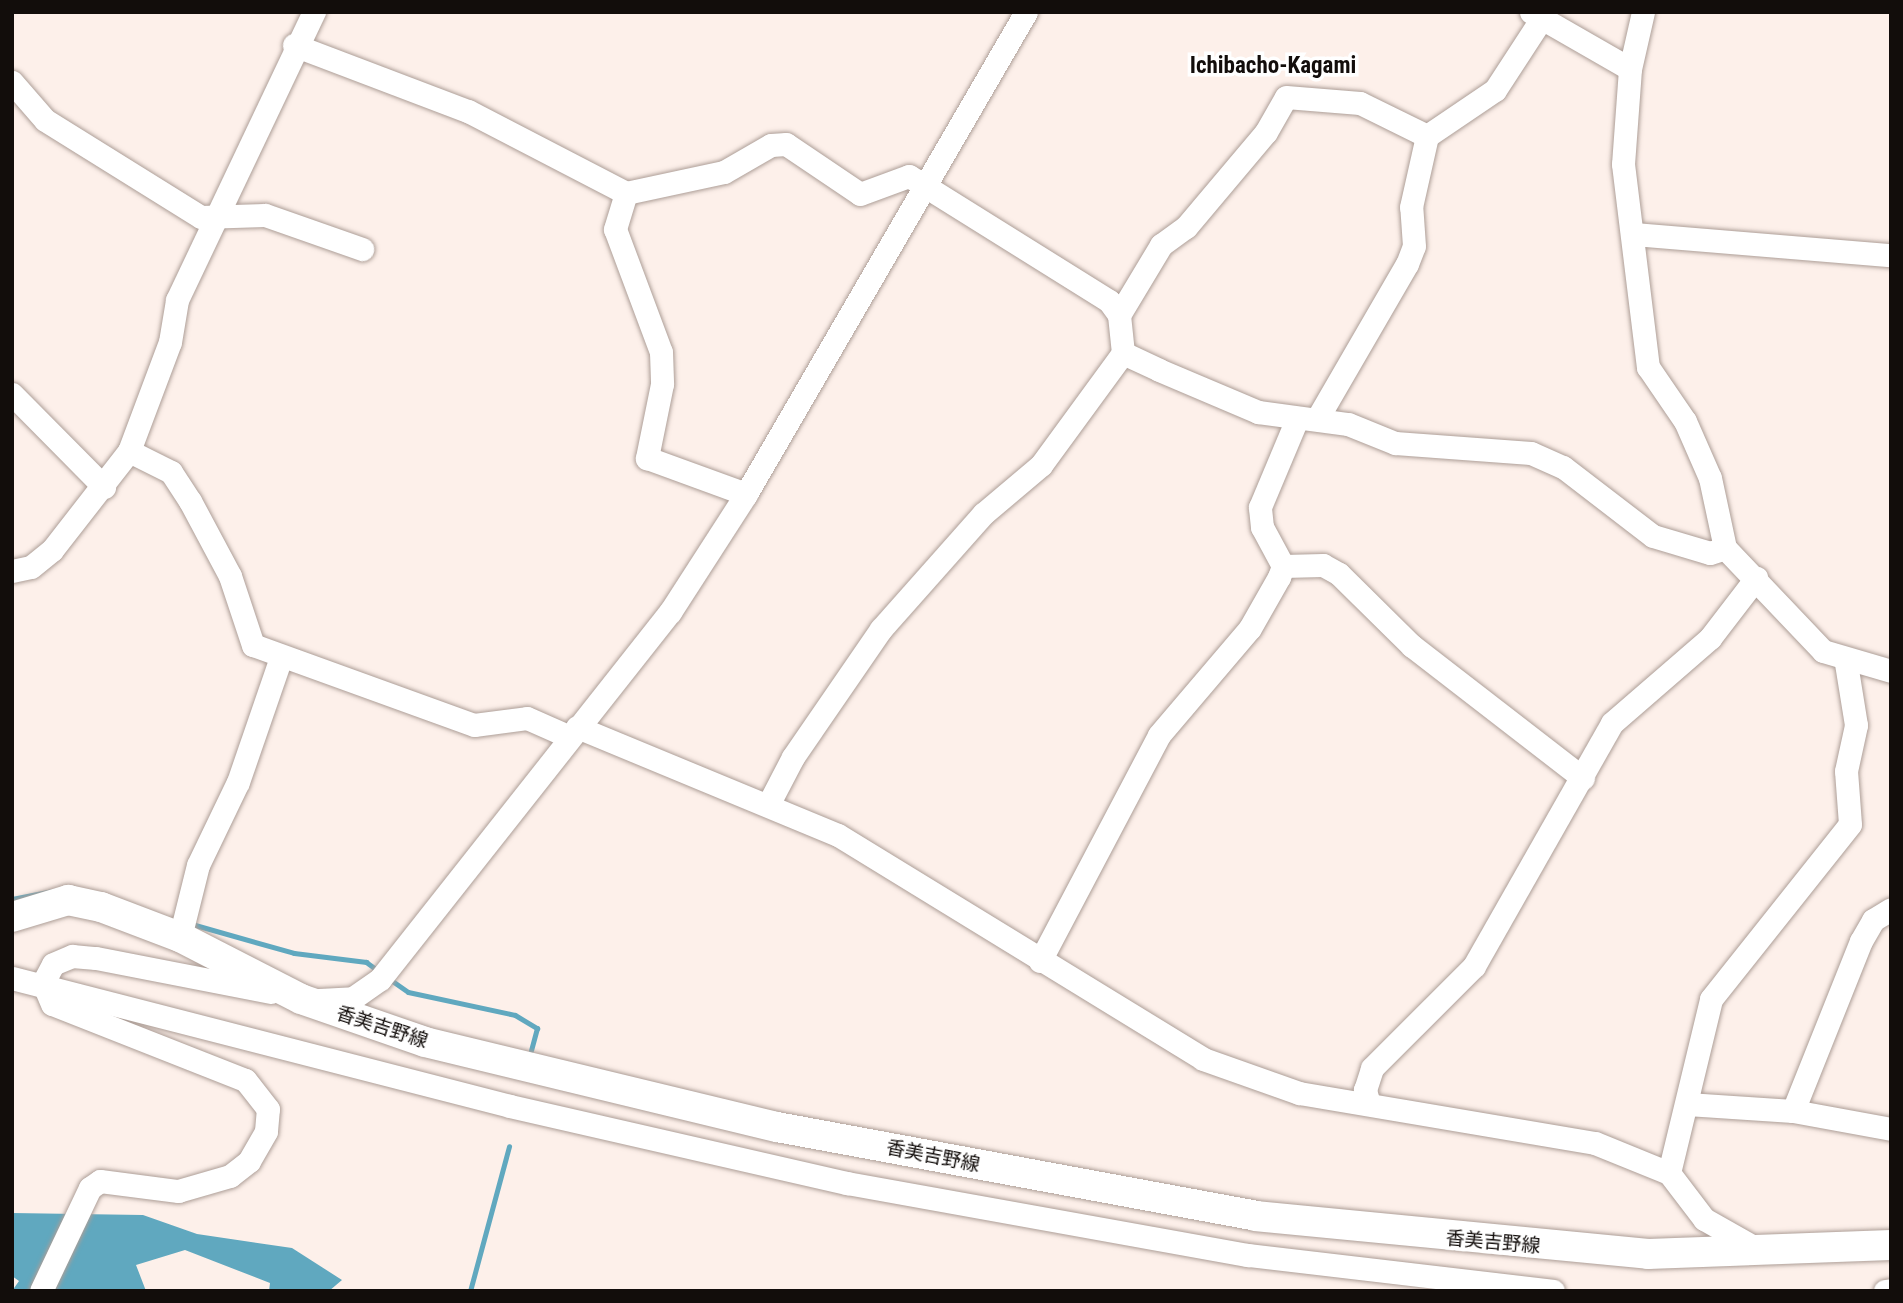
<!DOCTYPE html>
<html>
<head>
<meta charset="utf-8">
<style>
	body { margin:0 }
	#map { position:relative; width:1903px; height:1303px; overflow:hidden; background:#fdf0ea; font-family:"Roboto Condensed","Noto Sans JP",sans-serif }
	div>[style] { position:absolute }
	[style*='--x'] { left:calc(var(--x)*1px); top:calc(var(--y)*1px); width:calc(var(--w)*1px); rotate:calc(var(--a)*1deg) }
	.water>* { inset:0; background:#60a8bf }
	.stream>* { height:5px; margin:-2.5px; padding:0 2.5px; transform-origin:2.5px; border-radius:2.5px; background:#60a8bf }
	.roads { filter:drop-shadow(0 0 2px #ad9e97) drop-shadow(0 0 2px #ad9e97) }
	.minor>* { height:23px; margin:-11.5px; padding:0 11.5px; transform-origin:11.5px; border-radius:11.5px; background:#fff }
	.major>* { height:30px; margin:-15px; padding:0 15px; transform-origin:15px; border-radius:15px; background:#fff }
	span { translate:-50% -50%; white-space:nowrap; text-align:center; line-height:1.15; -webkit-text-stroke:7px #fff; paint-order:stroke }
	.street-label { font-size:19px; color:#120d0b }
	.quarter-label { font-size:23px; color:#120d0b; font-weight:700 }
	.frame { position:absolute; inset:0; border:14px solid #120d0b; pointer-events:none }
</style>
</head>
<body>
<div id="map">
	<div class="water">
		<i style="clip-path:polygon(12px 1213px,143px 1215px,197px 1234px,292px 1248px,342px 1280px,329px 1291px,269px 1291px,270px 1283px,185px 1250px,136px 1265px,146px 1291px,12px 1291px,19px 1281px,12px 1276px)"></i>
	</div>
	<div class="stream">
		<i style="--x:12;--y:899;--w:57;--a:-11.1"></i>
		<i style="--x:188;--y:923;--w:110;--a:15.8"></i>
		<i style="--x:294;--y:953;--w:73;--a:7.1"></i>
		<i style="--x:366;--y:962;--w:14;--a:36"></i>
		<i style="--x:388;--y:978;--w:24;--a:35"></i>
		<i style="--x:408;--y:992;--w:109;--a:12.1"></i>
		<i style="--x:515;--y:1015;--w:26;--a:31"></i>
		<i style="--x:537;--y:1028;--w:23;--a:105"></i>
		<i style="--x:470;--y:1291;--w:150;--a:-74.9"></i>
	</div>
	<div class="roads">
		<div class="minor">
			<i style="--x:1531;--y:12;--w:114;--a:29.9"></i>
			<i style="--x:1643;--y:12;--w:58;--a:102.8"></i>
			<i style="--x:1630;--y:69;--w:95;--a:94.2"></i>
			<i style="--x:1623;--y:164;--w:205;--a:83"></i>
			<i style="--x:1648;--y:367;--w:65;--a:55.6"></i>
			<i style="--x:1685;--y:421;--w:62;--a:66.3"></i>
			<i style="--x:1710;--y:478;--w:72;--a:77.9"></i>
			<i style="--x:1725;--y:548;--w:142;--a:46.4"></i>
			<i style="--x:1823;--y:651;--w:71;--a:16.4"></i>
			<i style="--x:294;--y:45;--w:186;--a:20.8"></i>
			<i style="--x:468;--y:111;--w:178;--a:27.4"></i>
			<i style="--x:626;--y:193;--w:100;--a:-12.1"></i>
			<i style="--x:724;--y:172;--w:54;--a:-29.9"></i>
			<i style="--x:771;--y:145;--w:15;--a:-4"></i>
			<i style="--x:786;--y:144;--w:89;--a:34"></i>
			<i style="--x:860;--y:194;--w:52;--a:-20.2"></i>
			<i style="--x:909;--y:176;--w:236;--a:32"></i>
			<i style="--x:1109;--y:301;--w:17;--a:54"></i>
			<i style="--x:1119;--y:315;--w:38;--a:84"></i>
			<i style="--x:1123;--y:353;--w:40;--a:25"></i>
			<i style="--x:1159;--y:370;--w:108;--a:23"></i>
			<i style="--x:1258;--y:412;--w:91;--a:7.6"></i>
			<i style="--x:1348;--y:424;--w:51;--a:22"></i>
			<i style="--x:1395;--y:443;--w:136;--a:4.2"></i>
			<i style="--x:1531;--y:453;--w:35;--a:24"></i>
			<i style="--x:1563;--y:467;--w:113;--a:37.5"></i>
			<i style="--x:1653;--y:536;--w:59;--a:16.6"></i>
			<i style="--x:1710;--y:553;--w:16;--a:-18"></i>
			<i style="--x:12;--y:82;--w:50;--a:49"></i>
			<i style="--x:45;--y:120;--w:184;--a:31.9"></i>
			<i style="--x:201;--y:217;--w:64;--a:-1.8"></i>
			<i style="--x:265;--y:215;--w:103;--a:19.3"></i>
			<i style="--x:626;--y:193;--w:38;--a:107"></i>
			<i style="--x:615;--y:229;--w:131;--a:69.5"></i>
			<i style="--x:661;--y:352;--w:32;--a:88"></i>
			<i style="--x:662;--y:384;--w:76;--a:101.5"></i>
			<i style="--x:647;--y:458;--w:105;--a:20"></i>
			<i style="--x:1633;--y:234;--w:259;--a:4.7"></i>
			<i style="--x:1119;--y:315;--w:82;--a:-59"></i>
			<i style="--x:1161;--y:245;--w:31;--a:-36"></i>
			<i style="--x:1186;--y:227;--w:124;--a:-49.9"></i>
			<i style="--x:1266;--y:132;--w:40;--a:-60.3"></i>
			<i style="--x:1286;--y:97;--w:74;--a:4.6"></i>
			<i style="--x:1360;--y:103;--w:75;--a:26.2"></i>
			<i style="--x:12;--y:394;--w:131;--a:45.3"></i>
			<i style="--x:1317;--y:419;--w:179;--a:-59.9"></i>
			<i style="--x:1407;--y:264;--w:19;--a:-69"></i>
			<i style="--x:1414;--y:246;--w:39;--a:-94"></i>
			<i style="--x:1411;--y:207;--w:73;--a:-77.3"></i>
			<i style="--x:1427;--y:136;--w:82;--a:-34.1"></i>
			<i style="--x:1495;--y:90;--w:82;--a:-56.9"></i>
			<i style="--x:129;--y:451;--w:47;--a:26.6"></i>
			<i style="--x:171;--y:472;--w:35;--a:57"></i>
			<i style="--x:190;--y:501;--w:85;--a:61.9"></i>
			<i style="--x:230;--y:576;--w:73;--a:71.6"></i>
			<i style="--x:253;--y:645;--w:235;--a:19.9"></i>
			<i style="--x:474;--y:725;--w:53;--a:-7.5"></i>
			<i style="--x:527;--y:718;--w:47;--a:23.8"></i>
			<i style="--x:1283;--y:566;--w:40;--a:-1.4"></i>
			<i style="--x:1323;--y:565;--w:18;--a:29"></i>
			<i style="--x:1339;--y:574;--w:103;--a:44.6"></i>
			<i style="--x:1412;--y:646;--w:216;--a:37.7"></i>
			<i style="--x:12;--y:571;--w:19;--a:-12"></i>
			<i style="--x:31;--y:567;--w:27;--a:-39"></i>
			<i style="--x:52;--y:550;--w:125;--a:-52.1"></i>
			<i style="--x:129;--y:451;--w:116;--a:-69.4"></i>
			<i style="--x:170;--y:342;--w:43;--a:-80.5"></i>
			<i style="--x:177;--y:300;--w:319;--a:-64.6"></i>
			<i style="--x:577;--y:727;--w:282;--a:22.5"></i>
			<i style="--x:838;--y:835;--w:428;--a:31.5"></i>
			<i style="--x:1203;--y:1059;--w:102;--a:19.5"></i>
			<i style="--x:1299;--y:1093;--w:300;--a:9.6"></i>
			<i style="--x:1595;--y:1143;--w:80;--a:22.1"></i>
			<i style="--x:1669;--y:1173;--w:58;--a:52.7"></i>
			<i style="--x:1704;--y:1219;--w:61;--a:29.5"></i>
			<i style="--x:768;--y:805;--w:54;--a:-62.5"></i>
			<i style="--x:793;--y:757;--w:155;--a:-55.5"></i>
			<i style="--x:881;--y:629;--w:154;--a:-48.4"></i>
			<i style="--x:983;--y:514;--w:76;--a:-40.2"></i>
			<i style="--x:1041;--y:465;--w:139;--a:-53.8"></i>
			<i style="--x:180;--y:937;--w:74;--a:-76"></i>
			<i style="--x:198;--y:865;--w:92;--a:-64.3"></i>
			<i style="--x:238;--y:782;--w:129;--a:-71"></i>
			<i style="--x:1040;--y:961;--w:255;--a:-62.2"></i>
			<i style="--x:1159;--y:735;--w:140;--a:-49.6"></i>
			<i style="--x:1250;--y:628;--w:59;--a:-60.4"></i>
			<i style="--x:1279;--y:577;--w:12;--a:-70"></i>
			<i style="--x:1283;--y:566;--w:44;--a:-118.3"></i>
			<i style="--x:1262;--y:527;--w:20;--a:-96"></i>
			<i style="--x:1260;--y:507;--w:95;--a:-67.2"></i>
			<i style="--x:12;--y:978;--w:514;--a:14.41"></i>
			<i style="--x:510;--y:1106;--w:346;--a:12.9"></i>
			<i style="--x:847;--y:1183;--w:407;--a:10.2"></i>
			<i style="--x:1248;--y:1255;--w:307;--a:6.7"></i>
			<i style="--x:319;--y:1000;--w:34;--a:-3"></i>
			<i style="--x:353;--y:998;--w:33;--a:-35"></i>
			<i style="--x:380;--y:979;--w:468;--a:-51.7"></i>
			<i style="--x:670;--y:612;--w:140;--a:-57.2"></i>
			<i style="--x:746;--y:494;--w:557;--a:-59.85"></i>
			<i style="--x:1369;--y:1104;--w:15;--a:-106"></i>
			<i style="--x:1365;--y:1090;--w:23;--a:-72"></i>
			<i style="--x:1372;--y:1068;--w:144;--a:-45"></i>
			<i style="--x:1474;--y:966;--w:279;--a:-60.4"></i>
			<i style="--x:1612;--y:723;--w:130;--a:-40.9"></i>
			<i style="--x:1710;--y:638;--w:76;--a:-52.5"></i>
			<i style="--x:1687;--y:1104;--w:106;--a:3.8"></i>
			<i style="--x:1793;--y:1111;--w:100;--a:10.4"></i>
			<i style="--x:1793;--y:1111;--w:183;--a:-68.2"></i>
			<i style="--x:1861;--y:941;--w:24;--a:-60"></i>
			<i style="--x:1873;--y:920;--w:21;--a:-31"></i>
			<i style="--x:1669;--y:1173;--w:179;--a:-76.4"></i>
			<i style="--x:1711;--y:999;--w:223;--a:-51.5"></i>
			<i style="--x:1850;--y:824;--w:53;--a:-94.3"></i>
			<i style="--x:1846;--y:771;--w:47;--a:-77.7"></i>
			<i style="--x:1856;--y:725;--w:63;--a:-99.2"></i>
			<i style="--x:41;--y:1291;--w:114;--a:-64.6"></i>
			<i style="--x:90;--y:1188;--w:12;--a:-35"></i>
			<i style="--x:100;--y:1181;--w:79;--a:7.3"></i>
			<i style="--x:178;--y:1191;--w:54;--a:-16.1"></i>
			<i style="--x:230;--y:1176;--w:24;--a:-38"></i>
			<i style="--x:249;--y:1161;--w:34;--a:-60"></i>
			<i style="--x:266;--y:1131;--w:22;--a:-85"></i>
			<i style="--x:268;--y:1109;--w:37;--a:-128"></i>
			<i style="--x:245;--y:1080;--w:207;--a:-158.5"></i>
			<i style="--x:52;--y:1004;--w:23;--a:-113"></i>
			<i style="--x:43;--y:983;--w:21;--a:-62"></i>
			<i style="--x:53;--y:964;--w:21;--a:-23"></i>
			<i style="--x:72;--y:956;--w:24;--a:5"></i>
			<i style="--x:96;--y:958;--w:178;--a:11"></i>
			<i style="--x:1885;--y:1291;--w:6;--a:-9"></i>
		</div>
		<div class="major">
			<i style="--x:12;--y:917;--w:59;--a:-16.9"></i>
			<i style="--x:68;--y:900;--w:34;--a:12"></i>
			<i style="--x:101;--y:907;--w:85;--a:20.8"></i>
			<i style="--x:180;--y:937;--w:136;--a:27.1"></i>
			<i style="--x:301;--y:999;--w:131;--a:19.1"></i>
			<i style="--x:425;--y:1042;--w:362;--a:13.6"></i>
			<i style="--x:777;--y:1127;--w:486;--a:10.5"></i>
			<i style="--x:1255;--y:1216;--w:395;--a:5.5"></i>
			<i style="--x:1648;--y:1254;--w:243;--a:-2.1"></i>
		</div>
	</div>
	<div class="street-label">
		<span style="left:382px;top:1027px;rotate:18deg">香美吉野線</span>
		<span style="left:933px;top:1156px;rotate:11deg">香美吉野線</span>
		<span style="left:1493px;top:1242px;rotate:5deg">香美吉野線</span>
	</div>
	<div class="quarter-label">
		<span style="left:1273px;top:66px">Ichibacho-Kagami</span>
	</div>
	<div class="frame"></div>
</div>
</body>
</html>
